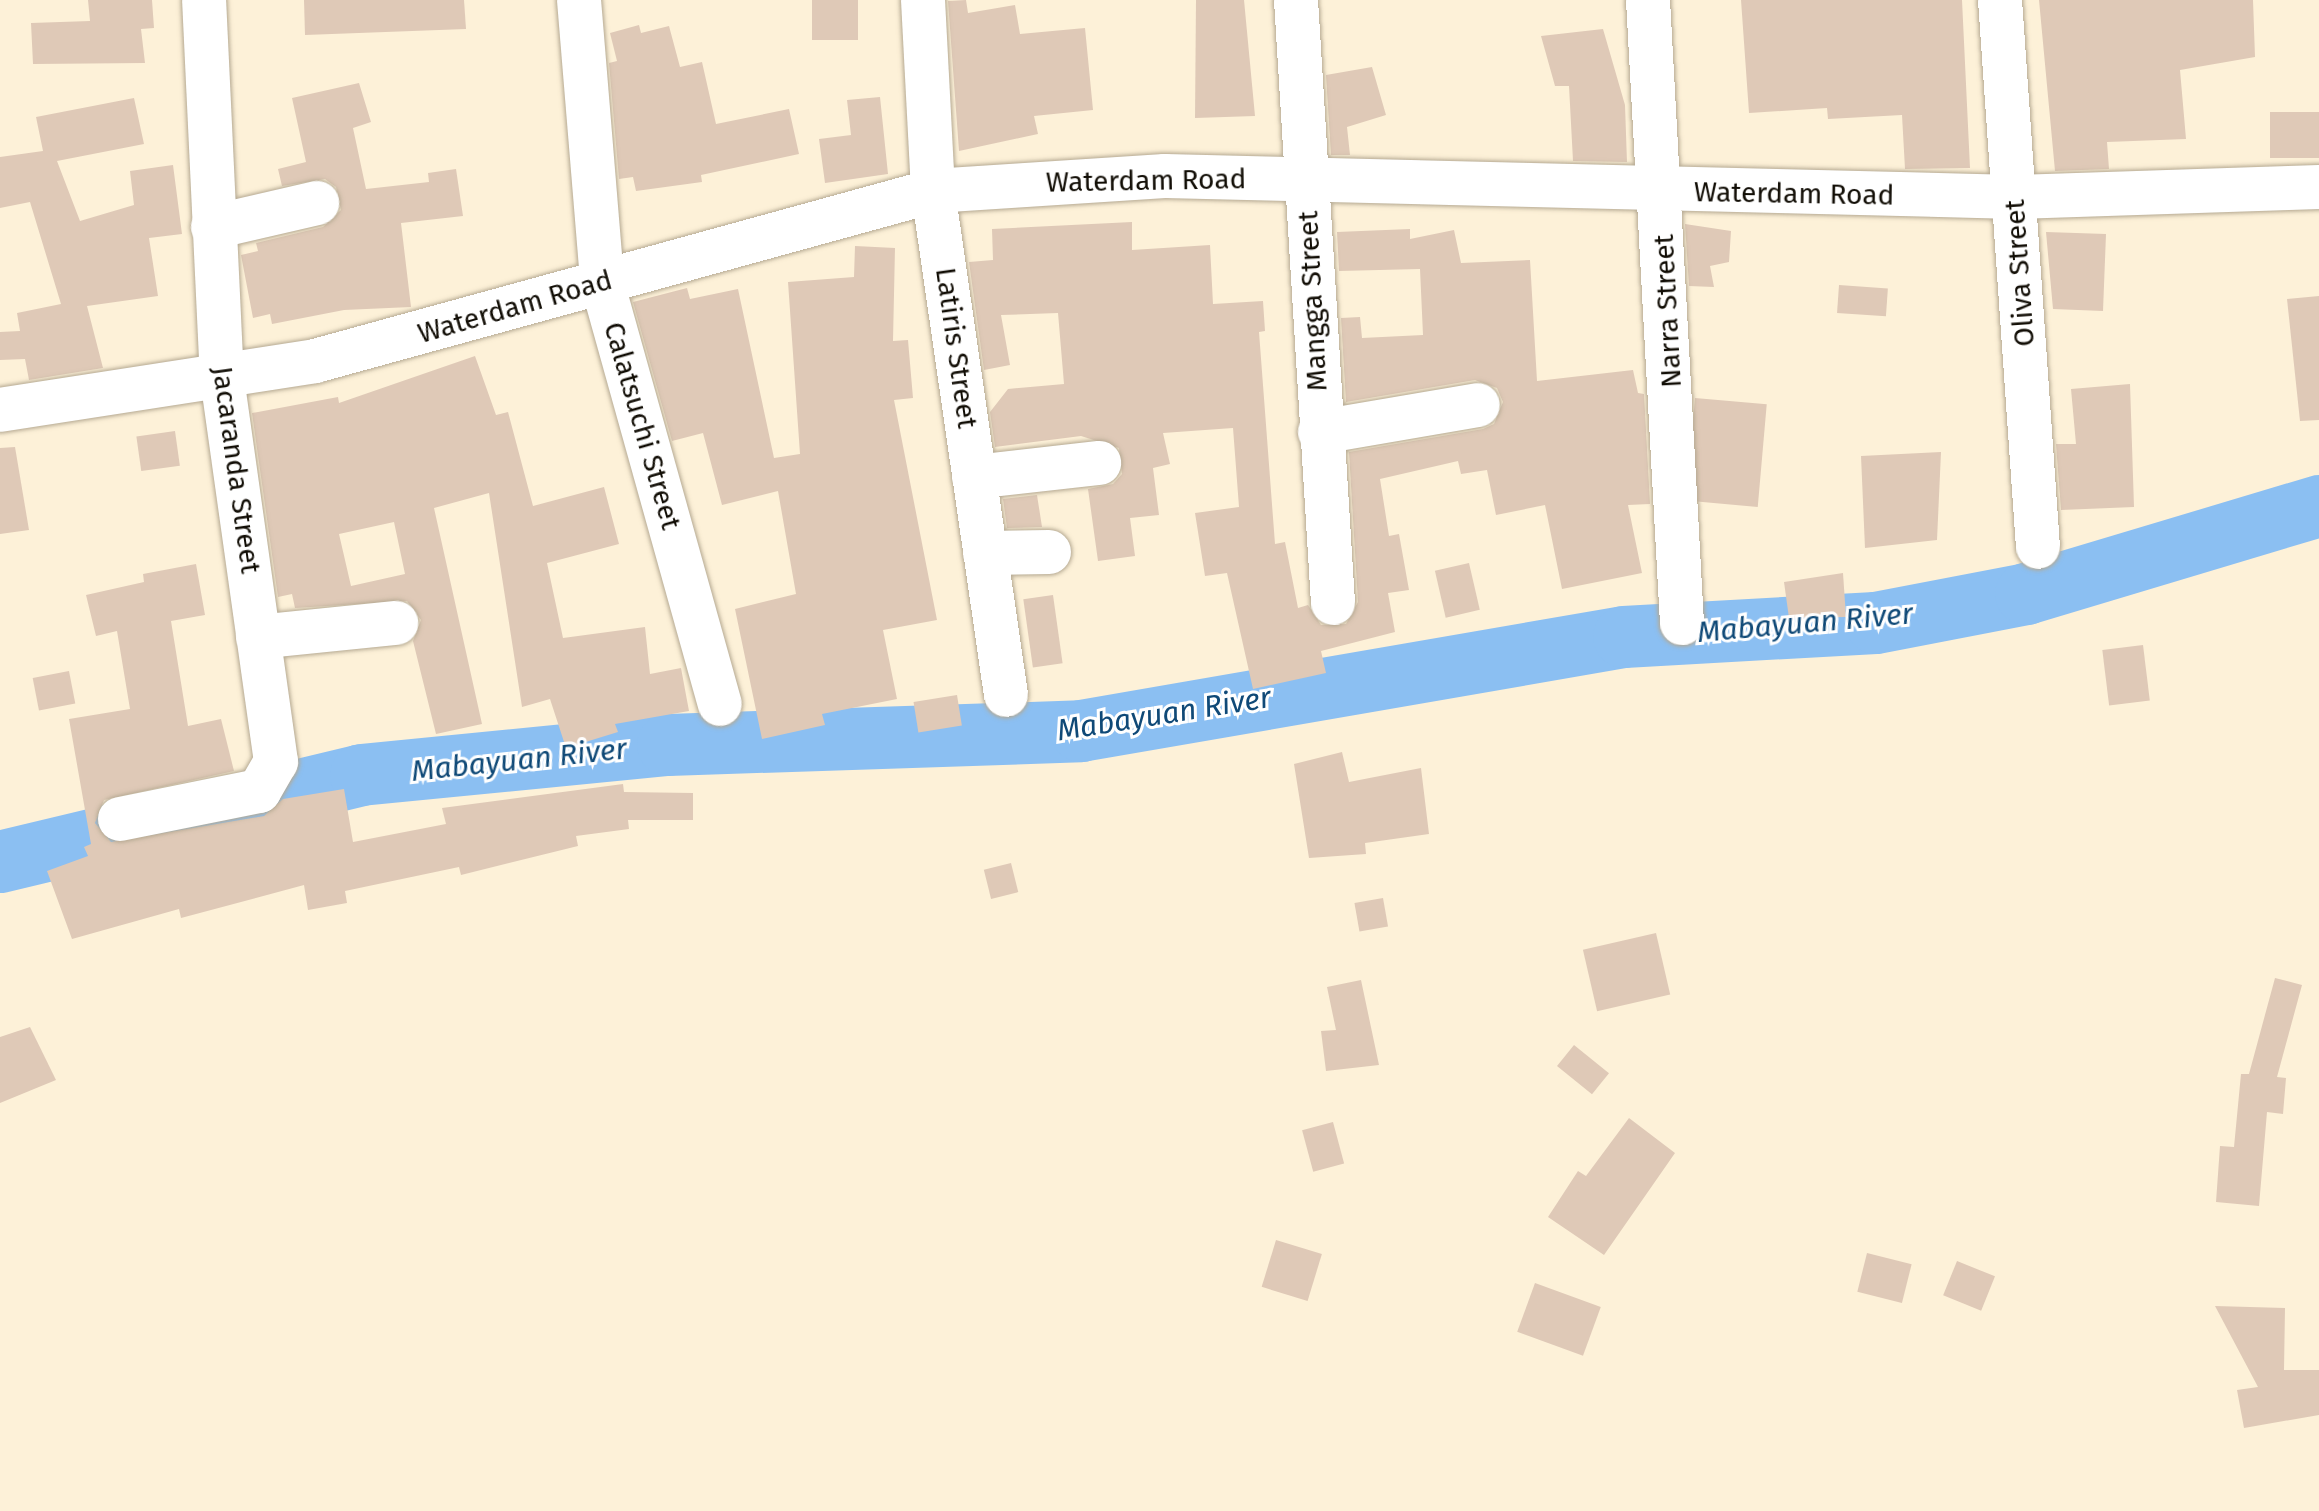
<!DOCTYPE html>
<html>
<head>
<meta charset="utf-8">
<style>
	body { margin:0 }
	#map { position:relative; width:2319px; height:1511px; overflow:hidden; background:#fdf1d8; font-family:"Fira Sans",sans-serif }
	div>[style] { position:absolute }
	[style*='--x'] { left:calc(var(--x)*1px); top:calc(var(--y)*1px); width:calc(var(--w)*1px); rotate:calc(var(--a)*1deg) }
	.river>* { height:62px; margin:-31px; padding:0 31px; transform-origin:31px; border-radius:31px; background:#8bbff2 }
	.building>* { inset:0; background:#dfc9b7; transform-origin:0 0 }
	.roads { filter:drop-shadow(0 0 2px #b5a992) drop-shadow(0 0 2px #b5a992) }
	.minor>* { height:44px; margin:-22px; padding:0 22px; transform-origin:22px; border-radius:22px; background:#fff }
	span { translate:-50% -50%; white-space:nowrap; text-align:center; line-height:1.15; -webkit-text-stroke:6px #fff; paint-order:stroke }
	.street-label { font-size:28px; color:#110d05 }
	.water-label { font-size:30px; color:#0f4977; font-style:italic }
</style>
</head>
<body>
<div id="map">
	<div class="river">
		<i style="--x:0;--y:862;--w:371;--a:-13.5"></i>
		<i style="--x:361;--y:775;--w:308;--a:-5.6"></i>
		<i style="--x:668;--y:745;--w:413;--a:-1.9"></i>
		<i style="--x:1081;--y:731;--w:551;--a:-9.82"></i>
		<i style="--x:1624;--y:637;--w:252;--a:-3.2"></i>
		<i style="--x:1876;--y:623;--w:153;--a:-10.9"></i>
		<i style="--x:2026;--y:594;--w:306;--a:-16.7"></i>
	</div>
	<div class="building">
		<i style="clip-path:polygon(88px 0,152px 0,154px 28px,141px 29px,145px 63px,33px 64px,31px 23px,90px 21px)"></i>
		<i style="clip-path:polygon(304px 0,464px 0,466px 29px,305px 35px)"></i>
		<i style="left:812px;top:0;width:46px;height:40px"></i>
		<i style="clip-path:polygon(966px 0,968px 13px,1015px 5px,1020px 34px,1085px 28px,1093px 110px,1034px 116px,1038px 134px,959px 151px,948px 1px)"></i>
		<i style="clip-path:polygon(1196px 0,1244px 0,1255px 116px,1195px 118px)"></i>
		<i style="clip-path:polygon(1741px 0,1962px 0,1970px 168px,1905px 169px,1902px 115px,1828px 119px,1827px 108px,1749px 113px)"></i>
		<i style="clip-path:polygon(2039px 0,2253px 0,2255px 57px,2180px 70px,2186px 139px,2107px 142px,2109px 169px,2055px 171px)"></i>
		<i style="clip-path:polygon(639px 25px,641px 33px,669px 26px,680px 67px,702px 62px,716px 124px,789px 109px,799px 154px,701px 175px,702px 182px,636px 191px,633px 177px,619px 179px,609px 63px,617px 61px,610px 33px)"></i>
		<i style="clip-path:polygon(1603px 29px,1625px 105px,1627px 162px,1573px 161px,1569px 86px,1555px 86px,1541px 36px)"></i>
		<i style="clip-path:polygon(1372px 67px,1386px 115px,1347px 127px,1350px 155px,1331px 155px,1326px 75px)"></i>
		<i style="clip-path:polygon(359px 83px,371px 122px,353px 128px,366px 189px,429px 182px,428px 173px,456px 169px,463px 216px,401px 223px,411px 307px,344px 310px,272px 324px,270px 314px,253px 318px,241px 255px,258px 251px,256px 243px,323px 227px,341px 210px,336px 187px,325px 179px,282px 186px,278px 169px,306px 162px,292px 98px)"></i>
		<i style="clip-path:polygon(880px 97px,888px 174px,825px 183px,819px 139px,851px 135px,847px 100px)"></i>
		<i style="clip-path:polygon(134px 98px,144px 144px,57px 161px,80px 221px,134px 205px,130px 171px,173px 165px,182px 234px,149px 238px,158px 296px,87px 306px,103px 368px,29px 380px,25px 359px,0 360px,0 332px,20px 331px,17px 313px,61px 304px,30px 202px,0 208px,0 157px,43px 151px,36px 117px)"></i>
		<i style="left:2319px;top:112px;width:46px;height:49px;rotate:90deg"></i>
		<i style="clip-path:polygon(1132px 222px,1132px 250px,1210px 245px,1213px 304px,1263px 301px,1265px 331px,1259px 332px,1275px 544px,1285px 542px,1298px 608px,1308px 605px,1321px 625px,1346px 624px,1358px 602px,1349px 452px,1483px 429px,1494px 424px,1503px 402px,1497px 388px,1475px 380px,1346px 402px,1341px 318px,1360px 317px,1362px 338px,1423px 335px,1420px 269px,1339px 271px,1337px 232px,1410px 229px,1410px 239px,1454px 230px,1461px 263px,1530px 260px,1537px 381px,1633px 370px,1638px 393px,1644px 394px,1650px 504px,1628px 505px,1642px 573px,1562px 589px,1545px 505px,1496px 515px,1487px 470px,1461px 474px,1458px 461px,1380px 479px,1389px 536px,1399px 534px,1409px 590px,1388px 593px,1395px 632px,1321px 651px,1326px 673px,1253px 689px,1227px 573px,1205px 576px,1195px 513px,1239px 507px,1233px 428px,1163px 433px,1170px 464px,1153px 468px,1159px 515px,1130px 518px,1135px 556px,1098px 561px,1088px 489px,1113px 484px,1122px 474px,1119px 448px,1081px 436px,995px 447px,990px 412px,1008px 389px,1064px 384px,1058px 313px,1001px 315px,1010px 365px,984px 370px,969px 262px,993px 260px,992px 229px)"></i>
		<i style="clip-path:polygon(1685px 224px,1731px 231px,1729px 262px,1710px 266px,1714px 287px,1689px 286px)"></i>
		<i style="clip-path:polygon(2046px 232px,2106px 234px,2103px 311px,2053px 309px)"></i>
		<i style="clip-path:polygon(855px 246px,895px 248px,893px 341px,908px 340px,913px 398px,894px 400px,937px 620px,883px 630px,897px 699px,822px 714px,825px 725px,762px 739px,735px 609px,796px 594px,778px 491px,722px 505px,703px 433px,672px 441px,633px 302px,687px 288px,690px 299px,738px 289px,774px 458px,800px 454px,788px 282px,854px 277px)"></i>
		<i style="left:1839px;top:285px;width:49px;height:28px;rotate:4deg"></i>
		<i style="clip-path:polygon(2319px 296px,2319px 420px,2300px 421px,2287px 299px)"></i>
		<i style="clip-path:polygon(evenodd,475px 356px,496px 415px,508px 412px,533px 506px,604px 487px,619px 544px,547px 563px,563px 638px,645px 627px,650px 674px,681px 668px,689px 711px,615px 724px,618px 732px,566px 748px,550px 699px,522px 707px,489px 493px,434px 508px,482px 724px,436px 734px,413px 641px,421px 620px,407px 601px,295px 608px,292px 594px,278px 597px,252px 413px,338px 397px,339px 403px,475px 356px,394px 522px,405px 574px,351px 586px,339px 534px,394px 522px)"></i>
		<i style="clip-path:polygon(2130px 384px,2134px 507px,2061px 510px,2056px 444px,2076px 444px,2071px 389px)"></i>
		<i style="left:1695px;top:398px;width:72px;height:103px;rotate:5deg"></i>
		<i style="left:175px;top:431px;width:35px;height:39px;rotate:82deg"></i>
		<i style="clip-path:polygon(15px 447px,29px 530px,0 534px,0 448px)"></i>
		<i style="clip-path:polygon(1941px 452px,1937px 540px,1865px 548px,1861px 456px)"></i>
		<i style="clip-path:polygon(1037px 495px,1042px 527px,1007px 528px,1003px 499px)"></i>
		<i style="left:1469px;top:563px;width:48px;height:35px;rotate:77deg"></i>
		<i style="clip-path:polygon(196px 564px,205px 615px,171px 621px,188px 726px,221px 719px,234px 771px,104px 800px,95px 823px,111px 842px,264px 816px,283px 799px,344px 789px,353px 842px,446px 824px,442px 808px,623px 784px,624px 792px,693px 793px,693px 820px,628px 820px,629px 829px,576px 836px,578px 846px,461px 875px,459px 867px,345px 891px,347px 903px,308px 910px,304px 885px,181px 918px,179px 909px,72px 939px,47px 871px,88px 856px,84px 847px,91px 844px,69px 719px,130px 709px,117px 631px,96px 636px,86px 595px,144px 582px,143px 574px)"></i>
		<i style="clip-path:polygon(1843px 573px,1846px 617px,1789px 618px,1784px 582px)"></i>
		<i style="left:1053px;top:595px;width:69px;height:30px;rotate:82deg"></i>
		<i style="left:2143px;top:645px;width:56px;height:41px;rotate:83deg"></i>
		<i style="left:69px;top:671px;width:33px;height:37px;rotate:79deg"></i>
		<i style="left:957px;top:695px;width:31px;height:44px;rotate:81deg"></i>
		<i style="clip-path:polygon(1342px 752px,1349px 782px,1421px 768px,1429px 834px,1365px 843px,1366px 854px,1309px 858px,1294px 764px)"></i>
		<i style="left:1011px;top:863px;width:30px;height:28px;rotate:76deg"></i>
		<i style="left:1383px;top:898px;width:29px;height:29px;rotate:80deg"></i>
		<i style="left:1656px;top:933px;width:63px;height:75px;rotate:77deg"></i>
		<i style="clip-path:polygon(2275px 978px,2302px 985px,2277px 1077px,2286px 1078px,2283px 1114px,2267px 1112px,2259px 1206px,2216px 1202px,2220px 1146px,2234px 1147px,2241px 1074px,2249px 1074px)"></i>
		<i style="clip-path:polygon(1361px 980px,1379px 1065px,1326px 1071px,1321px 1031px,1336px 1030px,1327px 987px)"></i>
		<i style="clip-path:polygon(30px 1027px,56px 1080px,0 1103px,0 1037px)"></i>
		<i style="left:1574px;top:1045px;width:45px;height:27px;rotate:39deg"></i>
		<i style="clip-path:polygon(1629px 1118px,1675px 1153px,1604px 1255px,1548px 1217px,1578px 1171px,1586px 1176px)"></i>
		<i style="left:1333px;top:1122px;width:43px;height:32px;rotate:75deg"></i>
		<i style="left:1276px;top:1240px;width:48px;height:49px;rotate:17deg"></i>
		<i style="left:1867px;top:1253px;width:46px;height:40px;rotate:14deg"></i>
		<i style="left:1957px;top:1261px;width:41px;height:37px;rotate:22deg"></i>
		<i style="left:1535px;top:1283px;width:70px;height:52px;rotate:20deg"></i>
		<i style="clip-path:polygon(2215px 1306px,2285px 1308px,2284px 1370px,2319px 1370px,2319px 1415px,2244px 1428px,2237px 1390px,2258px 1387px)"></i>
	</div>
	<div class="roads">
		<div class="minor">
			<i style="--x:579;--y:0;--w:283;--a:85.3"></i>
			<i style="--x:602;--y:282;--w:438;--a:74.4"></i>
			<i style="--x:923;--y:0;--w:191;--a:87"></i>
			<i style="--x:933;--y:191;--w:509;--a:81.76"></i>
			<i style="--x:1296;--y:0;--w:604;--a:86.49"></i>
			<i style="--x:1648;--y:0;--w:624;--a:86.88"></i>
			<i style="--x:2000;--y:0;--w:548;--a:86.03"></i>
			<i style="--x:213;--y:227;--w:107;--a:-13"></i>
			<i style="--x:0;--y:410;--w:319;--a:-8.8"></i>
			<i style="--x:315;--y:361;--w:641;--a:-15.38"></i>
			<i style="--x:933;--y:191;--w:232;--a:-3.7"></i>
			<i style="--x:1165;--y:176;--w:851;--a:1.41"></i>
			<i style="--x:2016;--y:197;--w:303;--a:-1.9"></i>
			<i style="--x:1320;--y:432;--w:160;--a:-9.7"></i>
			<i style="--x:974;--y:477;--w:126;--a:-6.4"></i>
			<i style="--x:985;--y:553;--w:64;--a:-0.9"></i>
			<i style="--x:258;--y:637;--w:139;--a:-5.8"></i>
			<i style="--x:120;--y:819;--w:142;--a:-11.4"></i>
			<i style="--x:259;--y:791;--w:34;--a:-60"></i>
			<i style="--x:276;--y:762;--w:386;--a:-98"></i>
			<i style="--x:222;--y:380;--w:380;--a:-92.7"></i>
		</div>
	</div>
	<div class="street-label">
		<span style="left:1146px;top:181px;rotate:-1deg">Waterdam Road</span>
		<span style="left:1794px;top:194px;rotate:1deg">Waterdam Road</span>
		<span style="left:2020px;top:273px;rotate:-94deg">Oliva Street</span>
		<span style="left:1313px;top:301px;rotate:-93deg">Mangga Street</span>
		<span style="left:515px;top:307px;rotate:-16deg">Waterdam Road</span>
		<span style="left:1668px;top:311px;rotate:-93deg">Narra Street</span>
		<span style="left:956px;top:348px;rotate:82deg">Latiris Street</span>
		<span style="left:642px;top:426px;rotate:74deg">Calatsuchi Street</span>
		<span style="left:236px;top:470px;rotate:82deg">Jacaranda Street</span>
	</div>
	<div class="water-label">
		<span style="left:1805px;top:623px;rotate:-5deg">Mabayuan River</span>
		<span style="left:1164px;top:714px;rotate:-9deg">Mabayuan River</span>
		<span style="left:519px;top:760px;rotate:-6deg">Mabayuan River</span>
	</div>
</div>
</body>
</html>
